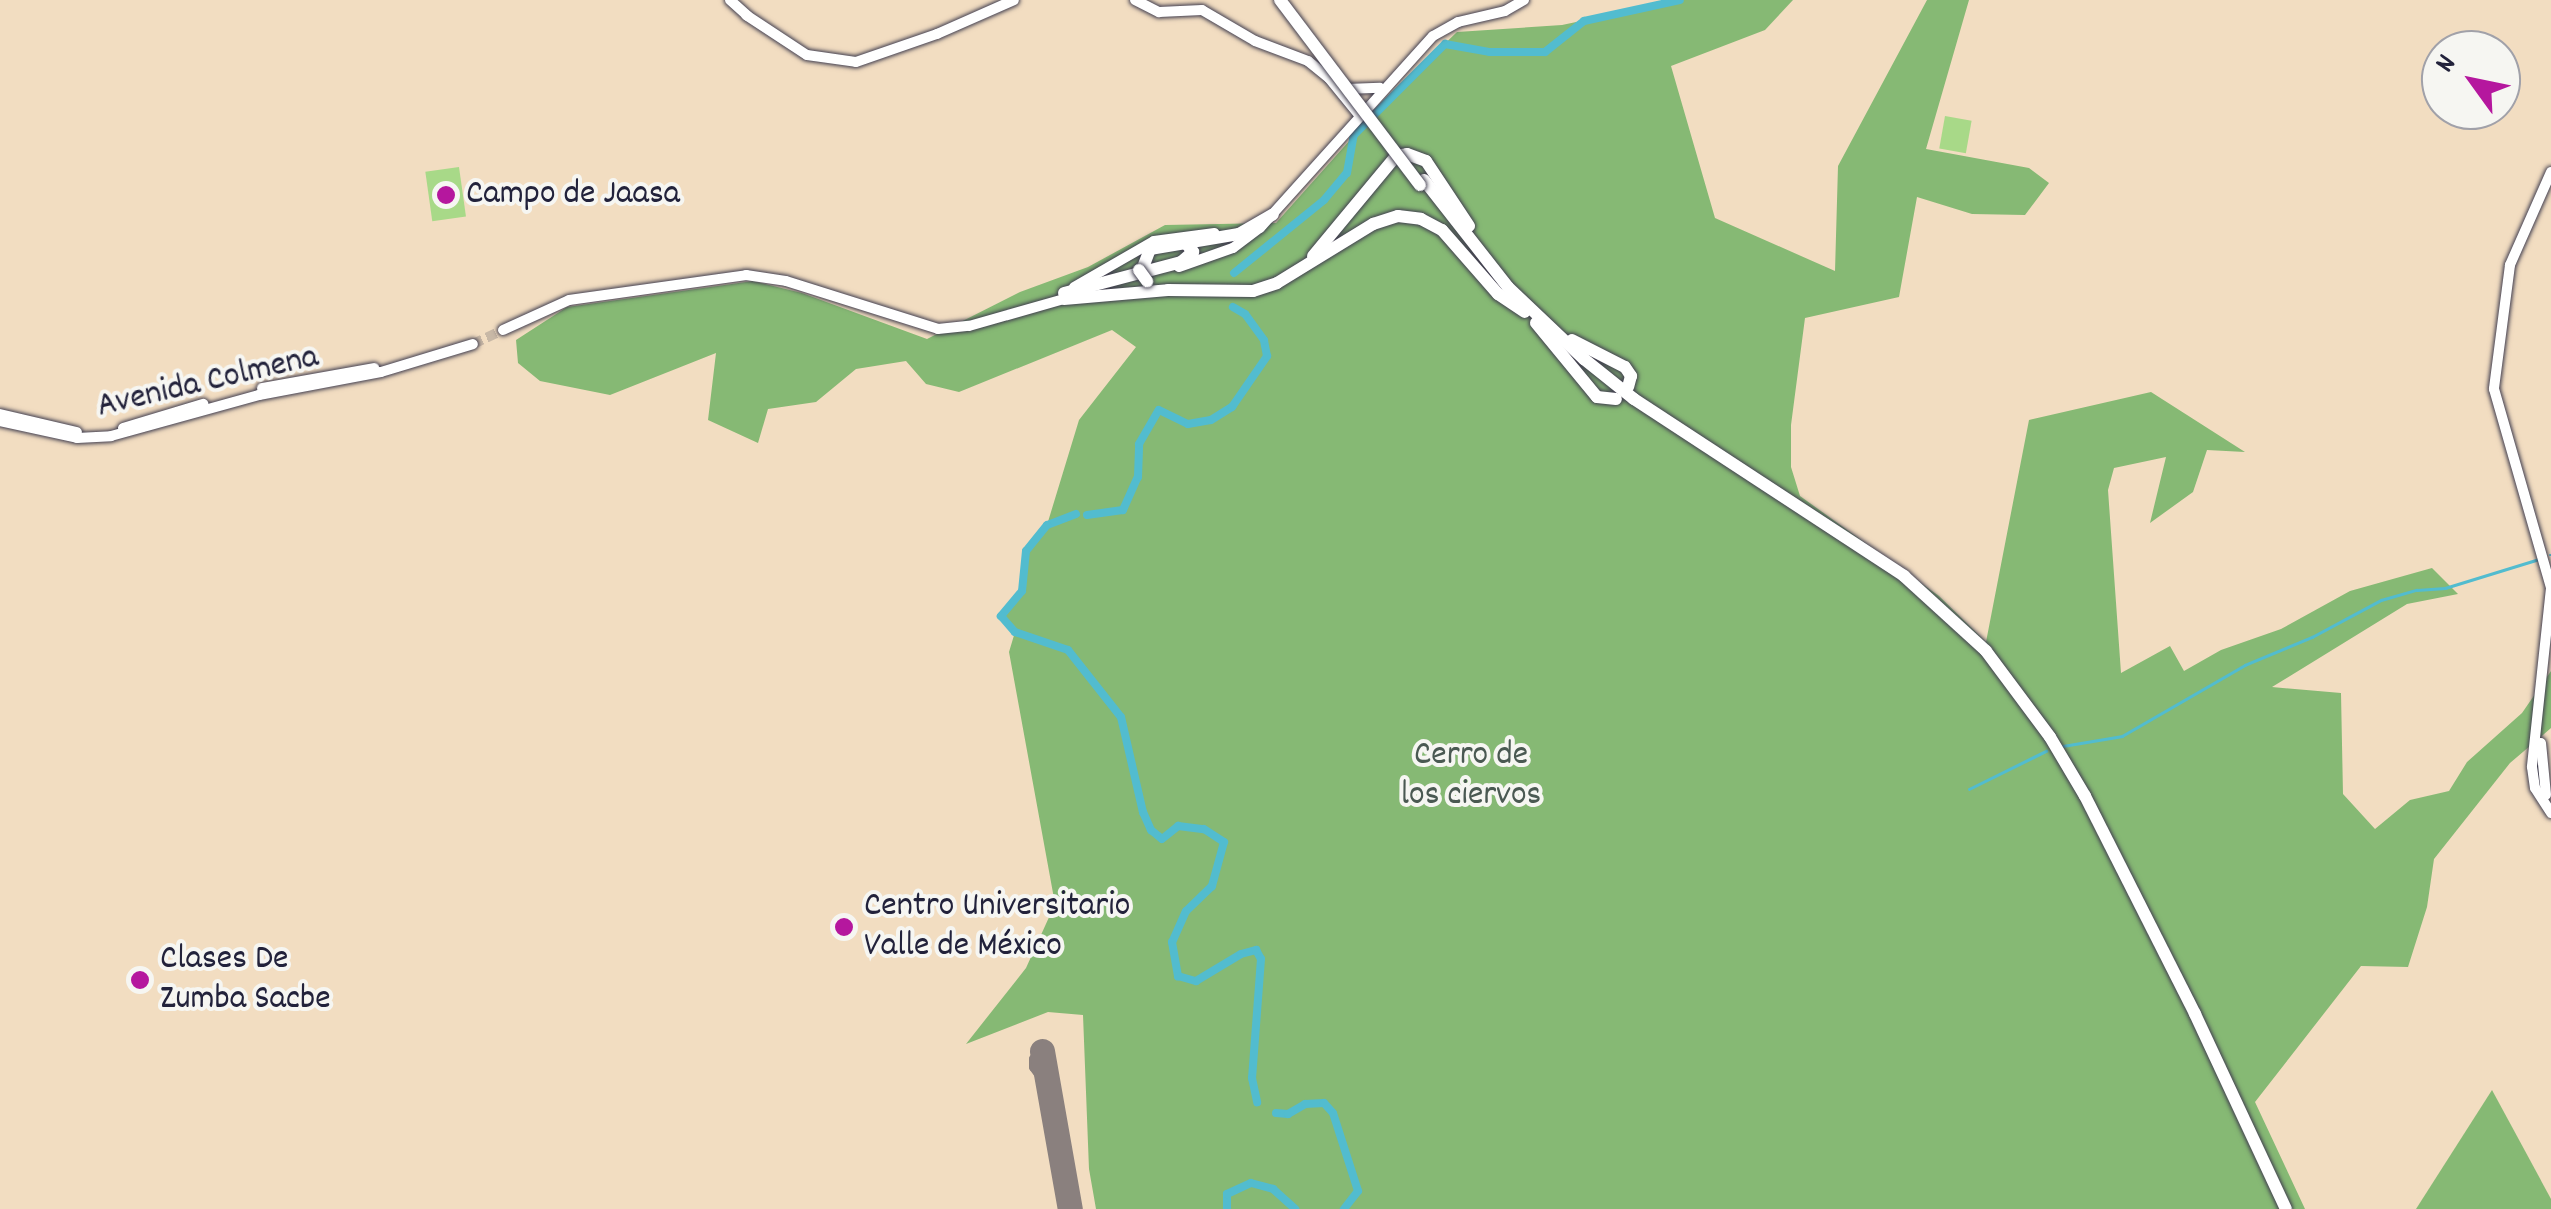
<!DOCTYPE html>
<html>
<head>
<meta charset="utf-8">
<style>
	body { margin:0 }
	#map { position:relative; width:2551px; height:1209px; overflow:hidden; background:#f2ddc1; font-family:Dekko,sans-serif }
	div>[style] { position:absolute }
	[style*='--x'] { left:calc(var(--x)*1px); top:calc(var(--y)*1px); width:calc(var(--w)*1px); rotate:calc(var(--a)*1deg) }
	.green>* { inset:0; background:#a8d988; transform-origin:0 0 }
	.forest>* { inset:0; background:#86b974 }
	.stream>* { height:2.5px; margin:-1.25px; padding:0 1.25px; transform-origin:1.25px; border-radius:1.25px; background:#52bccf }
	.river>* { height:8px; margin:-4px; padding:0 4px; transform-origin:4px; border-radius:4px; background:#52bccf }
	.taxiway>* { height:10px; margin:-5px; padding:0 5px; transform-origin:5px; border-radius:5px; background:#8a807e }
	.runway>* { height:25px; margin:-12.5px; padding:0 12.5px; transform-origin:12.5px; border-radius:12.5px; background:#8a807e }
	.major-tunnel>* { height:10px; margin-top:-5px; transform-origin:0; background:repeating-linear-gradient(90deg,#c8b8a6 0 10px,transparent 0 15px) }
	.roads { filter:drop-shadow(0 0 2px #413e4f) drop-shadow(0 0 2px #413e4f) }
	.major>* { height:10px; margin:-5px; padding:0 5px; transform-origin:5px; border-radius:5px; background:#fff }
	.highway>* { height:12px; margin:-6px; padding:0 6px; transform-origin:6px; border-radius:6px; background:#fff }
	.bridges { filter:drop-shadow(0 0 2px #413e4f) drop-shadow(0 0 2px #413e4f) }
	.highway-bridge>* { height:12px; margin:-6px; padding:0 6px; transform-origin:6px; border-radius:6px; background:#fff }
	.dots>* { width:28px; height:28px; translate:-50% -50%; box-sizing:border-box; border:5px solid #f6f6f2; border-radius:50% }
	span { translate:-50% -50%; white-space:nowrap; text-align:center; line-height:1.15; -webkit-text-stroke:8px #f6f6f2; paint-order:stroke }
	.poi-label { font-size:35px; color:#22223b }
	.left { translate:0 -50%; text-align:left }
	.street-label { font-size:35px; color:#22223b }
	.park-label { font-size:35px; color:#4a5952 }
	.north { position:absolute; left:2421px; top:30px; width:100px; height:100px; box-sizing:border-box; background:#f6f6f2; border:2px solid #a1a1a9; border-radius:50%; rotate:303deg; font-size:28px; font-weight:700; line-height:40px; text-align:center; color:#22223b }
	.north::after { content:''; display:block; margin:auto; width:35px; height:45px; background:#b5179e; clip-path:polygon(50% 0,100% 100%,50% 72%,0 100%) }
</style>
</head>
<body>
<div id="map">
	<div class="green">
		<i style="left:1945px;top:116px;width:27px;height:33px;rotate:10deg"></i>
		<i style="left:459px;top:167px;width:50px;height:34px;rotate:82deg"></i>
	</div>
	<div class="forest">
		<i style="clip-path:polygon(1680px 0,1793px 0,1765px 30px,1671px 66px,1715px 218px,1835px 271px,1838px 166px,1927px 0,1969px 0,1926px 149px,2029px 168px,2049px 183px,2025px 215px,1972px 214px,1917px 197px,1899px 297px,1805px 318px,1791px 425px,1791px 467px,1800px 496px,1939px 596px,1986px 642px,2029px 420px,2151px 392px,2245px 452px,2207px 450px,2193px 492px,2150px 523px,2166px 457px,2114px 468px,2108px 490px,2121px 673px,2170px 646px,2184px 671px,2221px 650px,2281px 629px,2350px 591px,2432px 568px,2458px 594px,2407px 604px,2272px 687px,2341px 693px,2343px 794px,2375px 829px,2410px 800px,2449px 791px,2467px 762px,2522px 713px,2551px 671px,2551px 728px,2510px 763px,2434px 859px,2427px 907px,2408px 967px,2361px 966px,2255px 1102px,2305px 1209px,1096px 1209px,1089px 1169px,1083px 1015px,1048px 1012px,966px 1044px,1026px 968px,1055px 904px,1009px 652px,1015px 632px,1001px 616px,1022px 591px,1026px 551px,1047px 525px,1079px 420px,1136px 347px,1112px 330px,959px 392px,926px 384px,906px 361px,856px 369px,816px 402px,768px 409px,758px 443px,708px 420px,716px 353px,610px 395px,540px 381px,518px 363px,516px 340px,567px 307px,753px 281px,802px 293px,927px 339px,1020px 292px,1088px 267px,1165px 225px,1276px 223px,1383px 103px,1457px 32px,1562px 25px)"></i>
		<i style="clip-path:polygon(2492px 1090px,2551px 1199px,2551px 1209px,2416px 1209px)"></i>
	</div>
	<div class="stream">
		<i style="--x:2550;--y:555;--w:1;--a:0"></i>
		<i style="--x:2063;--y:746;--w:60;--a:-9.6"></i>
		<i style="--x:2122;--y:736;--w:142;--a:-30"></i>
		<i style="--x:2245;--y:665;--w:73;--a:-22.7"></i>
		<i style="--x:2312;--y:637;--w:78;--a:-28.2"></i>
		<i style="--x:2381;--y:600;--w:37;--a:-16"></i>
		<i style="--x:2417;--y:590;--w:28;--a:-4"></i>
		<i style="--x:2445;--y:588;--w:98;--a:-17.1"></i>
		<i style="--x:1969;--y:789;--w:86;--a:-26.3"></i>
	</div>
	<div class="river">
		<i style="--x:1234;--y:273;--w:116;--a:-39"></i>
		<i style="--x:1324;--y:200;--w:35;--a:-50"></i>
		<i style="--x:1347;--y:173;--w:39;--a:-80"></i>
		<i style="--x:1354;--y:135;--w:129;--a:-45"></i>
		<i style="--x:1445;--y:44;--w:46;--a:10.1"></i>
		<i style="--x:1490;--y:52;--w:55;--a:0"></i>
		<i style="--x:1545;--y:52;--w:50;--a:-38.5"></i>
		<i style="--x:1584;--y:21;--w:98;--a:-12.3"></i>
		<i style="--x:1076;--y:514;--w:31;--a:159"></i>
		<i style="--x:1047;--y:525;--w:33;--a:129"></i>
		<i style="--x:1026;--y:551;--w:40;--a:95.7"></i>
		<i style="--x:1022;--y:591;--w:33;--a:130"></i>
		<i style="--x:1001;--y:616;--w:21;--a:49"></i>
		<i style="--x:1015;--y:632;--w:56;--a:18.8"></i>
		<i style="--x:1068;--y:650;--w:85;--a:51.7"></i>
		<i style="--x:1121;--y:717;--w:98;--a:77"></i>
		<i style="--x:1143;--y:812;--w:20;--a:66"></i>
		<i style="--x:1151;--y:830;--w:14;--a:39"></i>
		<i style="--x:1162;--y:839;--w:21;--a:-39"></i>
		<i style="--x:1178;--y:826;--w:26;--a:7"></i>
		<i style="--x:1204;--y:829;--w:24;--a:33"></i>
		<i style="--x:1224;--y:842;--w:46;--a:105.3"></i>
		<i style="--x:1212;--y:886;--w:36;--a:136"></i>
		<i style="--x:1186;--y:911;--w:34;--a:114"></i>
		<i style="--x:1172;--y:942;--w:35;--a:80"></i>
		<i style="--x:1178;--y:976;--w:19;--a:16"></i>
		<i style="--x:1196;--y:981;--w:52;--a:-31"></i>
		<i style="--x:1241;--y:954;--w:16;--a:-15"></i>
		<i style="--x:1256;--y:950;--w:10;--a:61"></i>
		<i style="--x:1261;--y:959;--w:119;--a:94.3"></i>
		<i style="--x:1252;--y:1078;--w:25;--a:78"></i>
		<i style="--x:1087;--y:515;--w:36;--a:-8"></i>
		<i style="--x:1123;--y:510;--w:36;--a:-66"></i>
		<i style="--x:1138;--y:477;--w:33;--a:-88"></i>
		<i style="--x:1139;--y:444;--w:39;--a:-60"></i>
		<i style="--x:1159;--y:410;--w:32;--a:26"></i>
		<i style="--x:1188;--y:424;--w:23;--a:-10"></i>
		<i style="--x:1211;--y:420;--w:25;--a:-32"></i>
		<i style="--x:1232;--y:407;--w:62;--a:-55.5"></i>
		<i style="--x:1267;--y:356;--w:16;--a:-101"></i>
		<i style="--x:1264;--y:340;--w:32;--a:-126"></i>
		<i style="--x:1245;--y:314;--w:14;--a:-150"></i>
		<i style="--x:1276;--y:1113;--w:12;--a:5"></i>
		<i style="--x:1288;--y:1114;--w:20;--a:-30"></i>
		<i style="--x:1305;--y:1104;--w:19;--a:-3"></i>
		<i style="--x:1324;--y:1103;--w:13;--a:48"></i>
		<i style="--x:1333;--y:1113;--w:82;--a:72.2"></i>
		<i style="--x:1358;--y:1191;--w:23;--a:128"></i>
		<i style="--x:1227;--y:1209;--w:15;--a:-90"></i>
		<i style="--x:1227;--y:1194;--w:26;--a:-25"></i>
		<i style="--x:1251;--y:1183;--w:23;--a:15"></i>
		<i style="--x:1273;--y:1189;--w:30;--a:42"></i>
	</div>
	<div class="taxiway">
		<i style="--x:1045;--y:1068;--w:11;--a:-90"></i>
		<i style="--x:1045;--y:1057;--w:11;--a:170"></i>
		<i style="--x:1034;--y:1059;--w:8;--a:90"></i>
		<i style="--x:1034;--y:1067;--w:24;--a:54"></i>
	</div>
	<div class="runway">
		<i style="--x:1042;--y:1051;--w:160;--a:80"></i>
	</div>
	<div class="major-tunnel">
		<i style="--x:473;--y:344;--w:33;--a:-25"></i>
	</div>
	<div class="roads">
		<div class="major">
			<i style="--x:730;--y:0;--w:24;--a:42"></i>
			<i style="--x:1135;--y:0;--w:27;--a:27"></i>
			<i style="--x:1159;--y:12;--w:43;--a:-2.7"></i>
			<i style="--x:1202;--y:10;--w:61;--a:30.3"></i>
			<i style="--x:1255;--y:41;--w:57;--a:20.7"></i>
			<i style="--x:1308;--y:61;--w:27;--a:39"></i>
			<i style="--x:1329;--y:78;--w:49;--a:50.8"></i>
			<i style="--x:746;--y:15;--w:73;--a:33.3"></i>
			<i style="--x:807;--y:55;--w:49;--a:8.1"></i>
			<i style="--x:856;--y:62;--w:86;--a:-19.1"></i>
			<i style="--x:937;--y:34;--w:84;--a:-23.8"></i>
			<i style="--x:1346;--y:89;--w:34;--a:-2"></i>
			<i style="--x:2551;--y:172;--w:102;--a:113.8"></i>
			<i style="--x:2510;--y:265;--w:125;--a:97.4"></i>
			<i style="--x:2494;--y:389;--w:207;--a:74"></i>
			<i style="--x:2551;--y:588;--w:180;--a:96.1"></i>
			<i style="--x:2532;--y:767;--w:21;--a:82"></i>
			<i style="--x:2535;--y:788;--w:30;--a:57"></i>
			<i style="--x:1179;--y:267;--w:57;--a:-19.4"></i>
			<i style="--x:1233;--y:248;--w:34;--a:-37"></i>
			<i style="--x:1260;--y:228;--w:258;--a:-48"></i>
			<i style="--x:1433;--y:36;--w:29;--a:-29"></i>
			<i style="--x:1458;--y:22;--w:48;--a:-13.2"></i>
			<i style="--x:1505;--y:11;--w:22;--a:-30"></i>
			<i style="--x:1074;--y:287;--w:92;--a:-29.9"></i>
			<i style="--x:1154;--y:241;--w:61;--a:-7.6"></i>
			<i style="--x:503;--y:330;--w:72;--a:-24.4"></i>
			<i style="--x:569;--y:300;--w:179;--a:-8"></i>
			<i style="--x:746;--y:275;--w:40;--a:8.5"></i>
			<i style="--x:786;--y:281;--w:159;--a:17.5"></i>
			<i style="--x:938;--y:329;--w:31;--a:-6"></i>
			<i style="--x:969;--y:326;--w:106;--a:-15.9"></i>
			<i style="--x:262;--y:388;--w:114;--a:-10.1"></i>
			<i style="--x:0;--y:414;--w:79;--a:13.2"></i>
			<i style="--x:0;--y:421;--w:79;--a:12.4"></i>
			<i style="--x:77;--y:438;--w:34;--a:-3"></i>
			<i style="--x:111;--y:436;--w:154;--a:-15.5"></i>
			<i style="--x:259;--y:395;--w:124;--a:-10.7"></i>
			<i style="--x:381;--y:372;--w:96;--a:-16.9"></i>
			<i style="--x:123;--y:428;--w:84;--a:-16.7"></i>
			<i style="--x:2541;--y:743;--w:52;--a:84.5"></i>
		</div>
		<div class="highway">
			<i style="--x:1424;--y:180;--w:136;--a:51.9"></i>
			<i style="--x:1508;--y:287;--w:105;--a:43.5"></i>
			<i style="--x:1584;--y:359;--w:64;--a:38.7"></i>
			<i style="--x:1634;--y:399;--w:323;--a:33.2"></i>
			<i style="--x:1904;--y:576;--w:111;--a:42.4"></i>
			<i style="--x:1986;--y:651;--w:107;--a:53.3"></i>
			<i style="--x:2050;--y:737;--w:69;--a:59.3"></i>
			<i style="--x:2085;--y:796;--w:244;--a:63.2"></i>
			<i style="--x:2195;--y:1014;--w:215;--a:65"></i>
			<i style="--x:1313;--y:256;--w:130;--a:-50.3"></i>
			<i style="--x:1396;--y:156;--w:11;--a:-10"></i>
			<i style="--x:1407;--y:154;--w:20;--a:20"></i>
			<i style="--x:1426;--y:161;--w:78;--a:56.5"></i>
			<i style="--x:1142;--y:270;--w:22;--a:-69"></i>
			<i style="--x:1150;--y:249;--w:90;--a:-9.6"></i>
			<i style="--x:1239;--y:234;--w:39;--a:-30"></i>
			<i style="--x:1064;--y:293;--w:121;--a:-14.8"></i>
			<i style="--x:1181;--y:262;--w:16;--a:-40"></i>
			<i style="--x:1193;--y:252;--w:13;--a:-129"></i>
			<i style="--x:1064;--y:299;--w:104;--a:-4.9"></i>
			<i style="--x:1168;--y:290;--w:85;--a:0.7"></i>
			<i style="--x:1253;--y:291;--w:25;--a:-18"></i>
			<i style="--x:1277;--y:283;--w:113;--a:-31.6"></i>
			<i style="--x:1373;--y:224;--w:26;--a:-18"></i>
			<i style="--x:1398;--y:216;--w:23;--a:7"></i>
			<i style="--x:1421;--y:219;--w:24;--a:28"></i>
			<i style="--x:1442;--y:230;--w:85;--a:48.8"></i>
			<i style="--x:1498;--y:294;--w:32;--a:34"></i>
			<i style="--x:1536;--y:323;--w:96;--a:50.5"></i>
			<i style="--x:1597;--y:397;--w:19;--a:6"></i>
			<i style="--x:1572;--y:340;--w:59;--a:27"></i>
			<i style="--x:1625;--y:367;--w:11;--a:56"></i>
			<i style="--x:1631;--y:376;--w:11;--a:105"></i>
		</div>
	</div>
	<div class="bridges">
		<div class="highway-bridge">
			<i style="--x:1280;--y:0;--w:232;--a:52.9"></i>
			<i style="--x:1139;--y:270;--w:14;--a:54"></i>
		</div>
	</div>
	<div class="dots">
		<i style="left:446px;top:195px;background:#b5179e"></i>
		<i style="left:844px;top:927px;background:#b5179e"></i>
		<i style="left:140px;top:980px;background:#b5179e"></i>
	</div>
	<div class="poi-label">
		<span class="left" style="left:466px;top:195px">Campo de Jaasa</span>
		<span class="left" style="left:864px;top:927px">Centro Universitario<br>Valle de México</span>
		<span class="left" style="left:160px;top:980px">Clases De<br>Zumba Sacbe</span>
	</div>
	<div class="street-label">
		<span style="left:208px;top:383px;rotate:-13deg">Avenida Colmena</span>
	</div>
	<div class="park-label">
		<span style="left:1471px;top:776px">Cerro de<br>los ciervos</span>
	</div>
	<div class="north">N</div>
</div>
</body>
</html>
